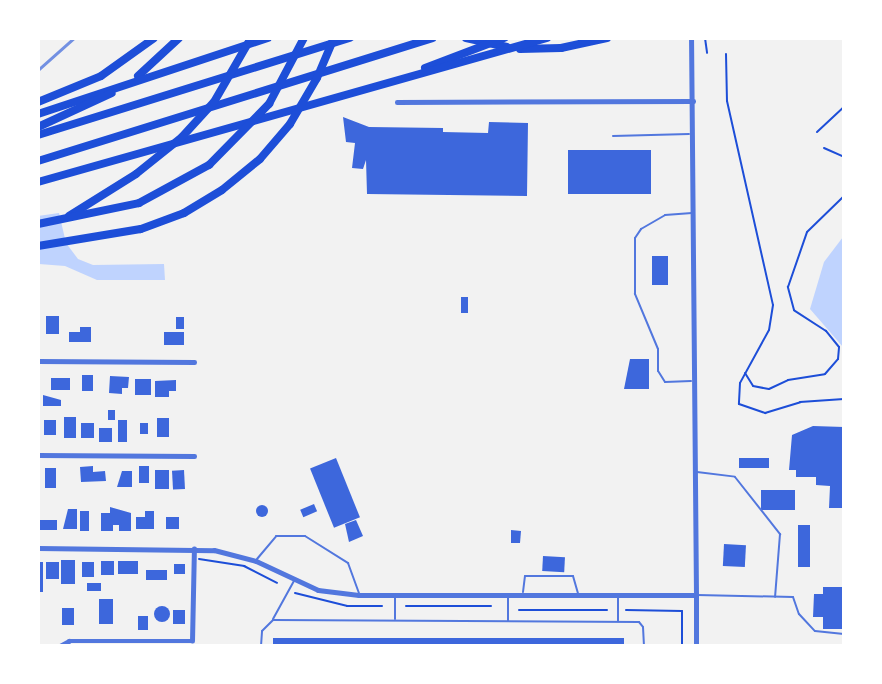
<!DOCTYPE html>
<html>
<head>
<meta charset="utf-8">
<style>
	body { margin:0 }
	#map { position:relative; width:882px; height:684px; overflow:hidden; background:#f2f2f2; font-family:Arial,sans-serif }
	div>[style] { position:absolute }
	[style*='--x'] { left:calc(var(--x)*1px); top:calc(var(--y)*1px); width:calc(var(--w)*1px); rotate:calc(var(--a)*1deg) }
	.water>* { inset:0; background:#bfd3fe }
	.building>* { inset:0; background:#3d67dc; transform-origin:0 0 }
	.round { border-radius:50% }
	.path>* { height:2px; margin:-1px; padding:0 1px; transform-origin:1px; border-radius:1px; background:#1d4ed8 }
	.service>* { height:2px; margin:-1px; padding:0 1px; transform-origin:1px; border-radius:1px; background:#5277de }
	.minor>* { height:4.5px; margin:-2.25px; padding:0 2.25px; transform-origin:2.25px; border-radius:2.25px; background:#5277de }
	.tertiary>* { height:5px; margin:-2.5px; padding:0 2.5px; transform-origin:2.5px; border-radius:2.5px; background:#5277de }
	.motorway>* { height:8px; margin:-4px; padding:0 4px; transform-origin:4px; border-radius:4px; background:#1d4ed8 }
	.rail>* { height:2.5px; margin:-1.25px; padding:0 1.25px; transform-origin:1.25px; border-radius:1.25px; background:#7290e2 }
	span { translate:-50% -50%; white-space:nowrap; text-align:center; line-height:1.15; -webkit-text-stroke:7px #fff; paint-order:stroke }
	.frame { position:absolute; inset:0; border:40px solid #fff; pointer-events:none }
</style>
</head>
<body>
<div id="map">
	<div class="water">
		<i style="clip-path:polygon(59px 213px,66px 243px,78px 259px,93px 265px,164px 264px,165px 280px,97px 280px,65px 266px,39px 264px,38px 216px)"></i>
		<i style="clip-path:polygon(843px 237px,843px 347px,810px 309px,824px 262px)"></i>
	</div>
	<div class="building">
		<i style="clip-path:polygon(343px 117px,369px 127px,443px 128px,443px 132px,488px 133px,489px 122px,528px 123px,527px 196px,367px 194px,366px 160px,363px 169px,352px 168px,355px 143px,346px 142px)"></i>
		<i style="left:651px;top:150px;width:44px;height:83px;rotate:90deg"></i>
		<i style="left:652px;top:256px;width:16px;height:29px"></i>
		<i style="left:461px;top:297px;width:7px;height:16px"></i>
		<i style="left:46px;top:316px;width:13px;height:18px"></i>
		<i style="left:176px;top:317px;width:8px;height:12px"></i>
		<i style="clip-path:polygon(80px 327px,91px 327px,91px 342px,69px 342px,69px 332px,80px 332px)"></i>
		<i style="left:164px;top:332px;width:20px;height:13px"></i>
		<i style="clip-path:polygon(630px 359px,649px 359px,649px 389px,624px 389px)"></i>
		<i style="left:82px;top:375px;width:11px;height:16px"></i>
		<i style="clip-path:polygon(110px 376px,129px 377px,128px 388px,122px 388px,122px 394px,109px 393px)"></i>
		<i style="left:70px;top:378px;width:12px;height:19px;rotate:90deg"></i>
		<i style="left:135px;top:379px;width:16px;height:16px"></i>
		<i style="clip-path:polygon(176px 380px,176px 391px,169px 391px,169px 397px,155px 397px,155px 381px)"></i>
		<i style="clip-path:polygon(43px 395px,61px 400px,61px 406px,43px 406px)"></i>
		<i style="left:108px;top:410px;width:7px;height:10px"></i>
		<i style="left:64px;top:417px;width:12px;height:21px"></i>
		<i style="left:157px;top:418px;width:12px;height:19px"></i>
		<i style="left:44px;top:420px;width:12px;height:15px"></i>
		<i style="left:118px;top:420px;width:9px;height:22px"></i>
		<i style="left:81px;top:423px;width:13px;height:15px"></i>
		<i style="left:140px;top:423px;width:8px;height:11px"></i>
		<i style="clip-path:polygon(813px 426px,844px 427px,844px 508px,829px 508px,830px 486px,816px 485px,816px 477px,796px 477px,796px 470px,789px 470px,792px 435px)"></i>
		<i style="left:99px;top:428px;width:13px;height:14px"></i>
		<i style="left:336px;top:458px;width:64px;height:28px;rotate:68deg"></i>
		<i style="left:739px;top:458px;width:30px;height:10px"></i>
		<i style="clip-path:polygon(93px 466px,93px 472px,105px 471px,106px 481px,81px 482px,80px 467px)"></i>
		<i style="left:139px;top:466px;width:10px;height:17px"></i>
		<i style="left:45px;top:468px;width:11px;height:20px"></i>
		<i style="left:155px;top:470px;width:14px;height:19px"></i>
		<i style="left:184px;top:470px;width:19px;height:12px;rotate:87deg"></i>
		<i style="clip-path:polygon(122px 471px,132px 471px,132px 487px,117px 487px)"></i>
		<i style="left:761px;top:490px;width:34px;height:20px"></i>
		<i style="left:314px;top:504px;width:8px;height:15px;rotate:67deg"></i>
		<i class="round" style="left:256px;top:505px;width:12px;height:12px"></i>
		<i style="clip-path:polygon(110px 507px,131px 513px,131px 531px,119px 531px,119px 525px,113px 525px,113px 531px,101px 531px,101px 513px,110px 513px)"></i>
		<i style="clip-path:polygon(68px 509px,77px 509px,77px 529px,63px 529px)"></i>
		<i style="left:80px;top:511px;width:9px;height:20px"></i>
		<i style="clip-path:polygon(145px 511px,154px 511px,154px 529px,136px 529px,136px 517px,145px 517px)"></i>
		<i style="left:166px;top:517px;width:13px;height:12px"></i>
		<i style="left:38px;top:520px;width:19px;height:10px"></i>
		<i style="clip-path:polygon(356px 520px,363px 536px,349px 542px,345px 524px)"></i>
		<i style="left:798px;top:525px;width:12px;height:42px"></i>
		<i style="clip-path:polygon(511px 530px,521px 531px,520px 543px,511px 543px)"></i>
		<i style="left:724px;top:544px;width:22px;height:22px;rotate:3deg"></i>
		<i style="left:543px;top:556px;width:22px;height:15px;rotate:3deg"></i>
		<i style="left:61px;top:560px;width:14px;height:24px"></i>
		<i style="left:101px;top:561px;width:13px;height:14px"></i>
		<i style="left:138px;top:561px;width:13px;height:20px;rotate:90deg"></i>
		<i style="left:38px;top:562px;width:5px;height:30px"></i>
		<i style="left:46px;top:562px;width:13px;height:17px"></i>
		<i style="left:82px;top:562px;width:12px;height:15px"></i>
		<i style="left:174px;top:564px;width:11px;height:10px"></i>
		<i style="left:146px;top:570px;width:21px;height:10px"></i>
		<i style="left:87px;top:583px;width:14px;height:8px"></i>
		<i style="clip-path:polygon(823px 587px,844px 587px,844px 629px,823px 629px,823px 617px,813px 617px,814px 594px,823px 594px)"></i>
		<i style="left:99px;top:599px;width:14px;height:25px"></i>
		<i class="round" style="left:154px;top:606px;width:16px;height:16px"></i>
		<i style="left:62px;top:608px;width:12px;height:17px"></i>
		<i style="left:173px;top:610px;width:12px;height:14px"></i>
		<i style="left:138px;top:616px;width:10px;height:14px"></i>
		<i style="left:273px;top:638px;width:351px;height:8px"></i>
	</div>
	<div class="path">
		<i style="--x:705;--y:38;--w:15;--a:82"></i>
		<i style="--x:726;--y:54;--w:47;--a:88.8"></i>
		<i style="--x:727;--y:101;--w:209;--a:77.3"></i>
		<i style="--x:773;--y:305;--w:25;--a:99"></i>
		<i style="--x:769;--y:330;--w:60;--a:118.7"></i>
		<i style="--x:740;--y:383;--w:21;--a:93"></i>
		<i style="--x:739;--y:404;--w:28;--a:19"></i>
		<i style="--x:765;--y:413;--w:37;--a:-17"></i>
		<i style="--x:800;--y:402;--w:44;--a:-3.9"></i>
		<i style="--x:817;--y:132;--w:37;--a:-43"></i>
		<i style="--x:824;--y:148;--w:22;--a:24"></i>
		<i style="--x:745;--y:373;--w:15;--a:58"></i>
		<i style="--x:753;--y:386;--w:16;--a:11"></i>
		<i style="--x:769;--y:389;--w:21;--a:-25"></i>
		<i style="--x:788;--y:380;--w:37;--a:-9"></i>
		<i style="--x:825;--y:374;--w:20;--a:-49"></i>
		<i style="--x:838;--y:359;--w:12;--a:-85"></i>
		<i style="--x:839;--y:347;--w:21;--a:-129"></i>
		<i style="--x:826;--y:331;--w:38;--a:-147"></i>
		<i style="--x:794;--y:310;--w:24;--a:-105"></i>
		<i style="--x:788;--y:287;--w:58;--a:-70.9"></i>
		<i style="--x:807;--y:232;--w:52;--a:-44.2"></i>
		<i style="--x:199;--y:559;--w:46;--a:8.8"></i>
		<i style="--x:244;--y:566;--w:37;--a:27"></i>
		<i style="--x:295;--y:593;--w:54;--a:14"></i>
		<i style="--x:347;--y:606;--w:35;--a:0"></i>
		<i style="--x:406;--y:606;--w:85;--a:0"></i>
		<i style="--x:519;--y:610;--w:88;--a:0"></i>
		<i style="--x:626;--y:610;--w:56;--a:1"></i>
		<i style="--x:682;--y:611;--w:35;--a:90"></i>
	</div>
	<div class="service">
		<i style="--x:613;--y:136;--w:76;--a:-1.5"></i>
		<i style="--x:691;--y:381;--w:26;--a:178"></i>
		<i style="--x:665;--y:382;--w:13;--a:-122"></i>
		<i style="--x:658;--y:371;--w:22;--a:-90"></i>
		<i style="--x:658;--y:349;--w:60;--a:-112.7"></i>
		<i style="--x:635;--y:294;--w:56;--a:-90"></i>
		<i style="--x:635;--y:238;--w:11;--a:-56"></i>
		<i style="--x:641;--y:229;--w:28;--a:-30"></i>
		<i style="--x:665;--y:215;--w:27;--a:-4"></i>
		<i style="--x:697;--y:472;--w:38;--a:7"></i>
		<i style="--x:735;--y:477;--w:73;--a:51.7"></i>
		<i style="--x:780;--y:534;--w:63;--a:94.5"></i>
		<i style="--x:257;--y:559;--w:30;--a:-50"></i>
		<i style="--x:276;--y:536;--w:29;--a:0"></i>
		<i style="--x:305;--y:536;--w:51;--a:32.1"></i>
		<i style="--x:348;--y:563;--w:33;--a:70"></i>
		<i style="--x:523;--y:592;--w:16;--a:-83"></i>
		<i style="--x:525;--y:576;--w:48;--a:0"></i>
		<i style="--x:573;--y:576;--w:19;--a:74"></i>
		<i style="--x:697;--y:595;--w:96;--a:1.2"></i>
		<i style="--x:793;--y:597;--w:18;--a:71"></i>
		<i style="--x:799;--y:614;--w:23;--a:47"></i>
		<i style="--x:815;--y:631;--w:29;--a:6"></i>
		<i style="--x:395;--y:596;--w:23;--a:90"></i>
		<i style="--x:508;--y:596;--w:25;--a:90"></i>
		<i style="--x:618;--y:596;--w:25;--a:90"></i>
		<i style="--x:273;--y:619;--w:43;--a:-61.1"></i>
		<i style="--x:261;--y:646;--w:15;--a:-86"></i>
		<i style="--x:262;--y:631;--w:16;--a:-45"></i>
		<i style="--x:273;--y:620;--w:366;--a:0.3"></i>
		<i style="--x:639;--y:622;--w:6;--a:51"></i>
		<i style="--x:643;--y:627;--w:19;--a:87"></i>
	</div>
	<div class="minor">
		<i style="--x:397;--y:102;--w:296;--a:-0.2"></i>
		<i style="--x:38;--y:361;--w:156;--a:0.4"></i>
		<i style="--x:38;--y:455;--w:156;--a:0.4"></i>
		<i style="--x:60;--y:646;--w:10;--a:-29"></i>
		<i style="--x:69;--y:641;--w:123;--a:0"></i>
		<i style="--x:192;--y:641;--w:92;--a:-88.8"></i>
		<i style="--x:696;--y:646;--w:51;--a:-90"></i>
	</div>
	<div class="tertiary">
		<i style="--x:38;--y:548;--w:176;--a:0.7"></i>
		<i style="--x:214;--y:550;--w:43;--a:14.7"></i>
		<i style="--x:256;--y:561;--w:68;--a:25.1"></i>
		<i style="--x:318;--y:590;--w:41;--a:7"></i>
		<i style="--x:359;--y:595;--w:337;--a:0"></i>
		<i style="--x:696;--y:595;--w:557;--a:-90.51"></i>
	</div>
	<div class="motorway">
		<i style="--x:466;--y:38;--w:42;--a:12.4"></i>
		<i style="--x:520;--y:49;--w:41;--a:-1.4"></i>
		<i style="--x:561;--y:48;--w:47;--a:-12.3"></i>
		<i style="--x:425;--y:68;--w:85;--a:-20.8"></i>
		<i style="--x:138;--y:76;--w:56;--a:-42.8"></i>
		<i style="--x:38;--y:102;--w:68;--a:-22.4"></i>
		<i style="--x:101;--y:76;--w:65;--a:-35.6"></i>
		<i style="--x:38;--y:114;--w:242;--a:-18.3"></i>
		<i style="--x:38;--y:127;--w:81;--a:-24.7"></i>
		<i style="--x:38;--y:135;--w:327;--a:-17.3"></i>
		<i style="--x:38;--y:161;--w:413;--a:-17.3"></i>
		<i style="--x:38;--y:182;--w:529;--a:-15.8"></i>
		<i style="--x:69;--y:216;--w:79;--a:-32.1"></i>
		<i style="--x:136;--y:174;--w:59;--a:-38.8"></i>
		<i style="--x:182;--y:137;--w:47;--a:-47.6"></i>
		<i style="--x:214;--y:102;--w:74;--a:-60"></i>
		<i style="--x:38;--y:224;--w:103;--a:-11.7"></i>
		<i style="--x:139;--y:203;--w:80;--a:-28.5"></i>
		<i style="--x:209;--y:165;--w:86;--a:-45.5"></i>
		<i style="--x:269;--y:104;--w:75;--a:-62.1"></i>
		<i style="--x:38;--y:246;--w:104;--a:-9.4"></i>
		<i style="--x:141;--y:229;--w:46;--a:-20.4"></i>
		<i style="--x:184;--y:213;--w:44;--a:-31.2"></i>
		<i style="--x:222;--y:190;--w:49;--a:-39.2"></i>
		<i style="--x:260;--y:159;--w:46;--a:-49.4"></i>
		<i style="--x:290;--y:124;--w:53;--a:-59.6"></i>
		<i style="--x:317;--y:78;--w:43;--a:-67"></i>
	</div>
	<div class="rail">
		<i style="--x:38;--y:70;--w:48;--a:-41.6"></i>
	</div>
	<div class="frame"></div>
</div>
</body>
</html>
